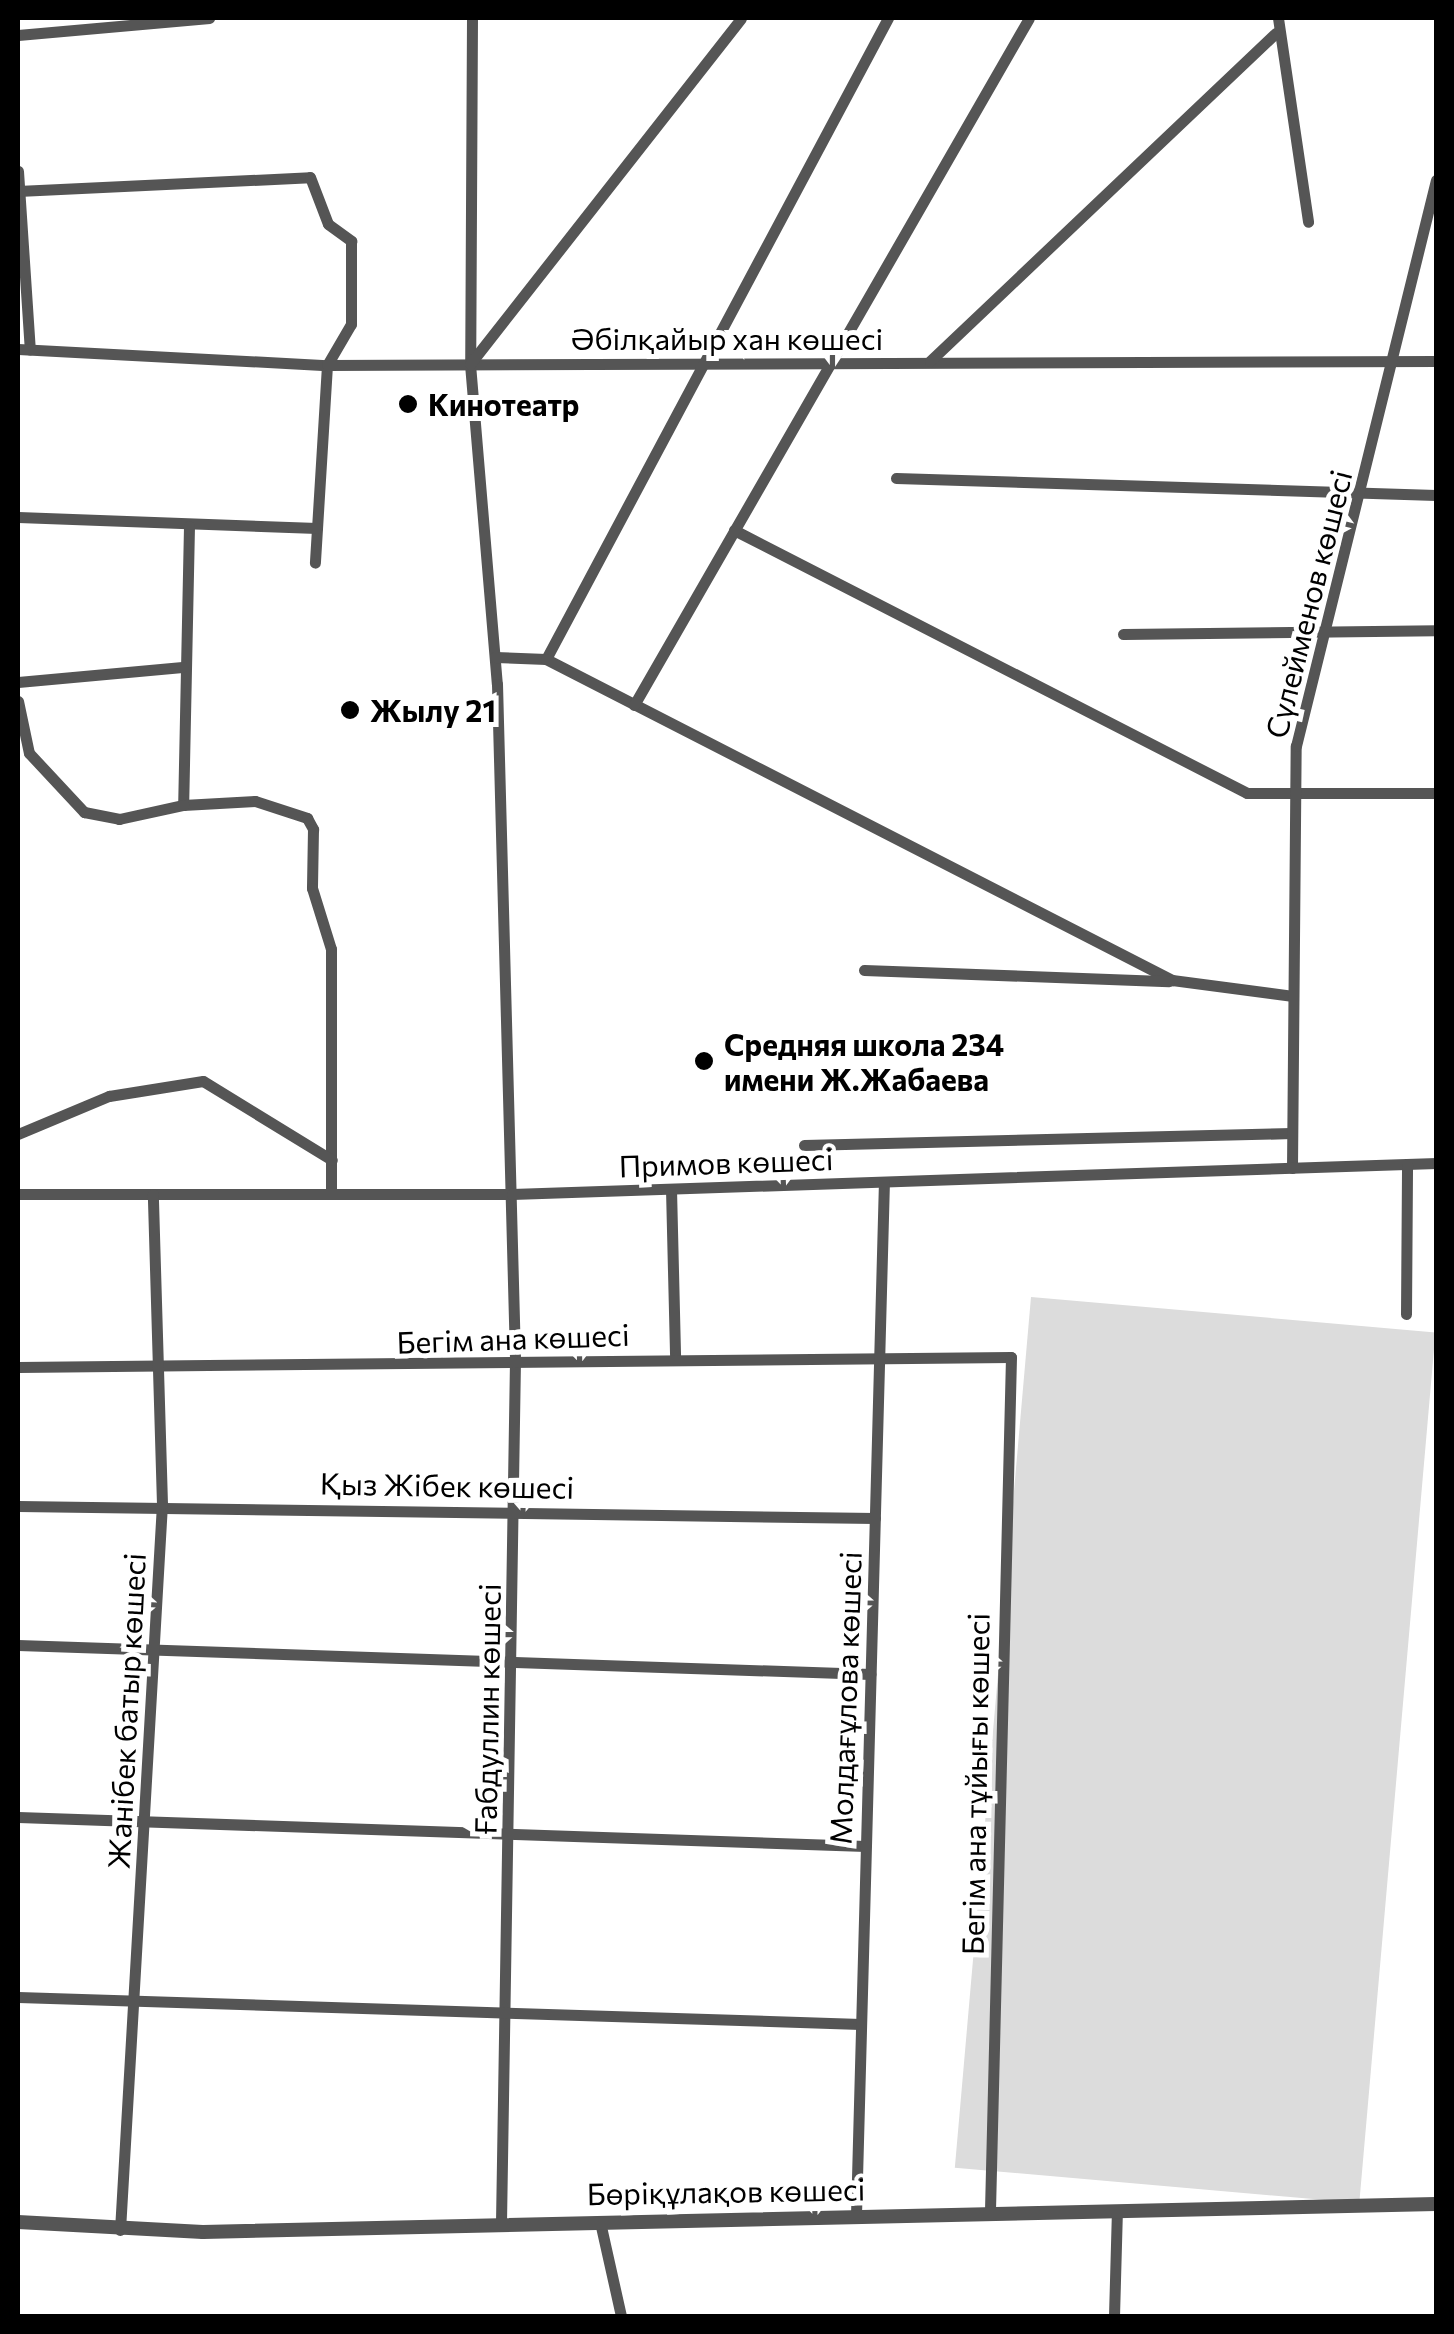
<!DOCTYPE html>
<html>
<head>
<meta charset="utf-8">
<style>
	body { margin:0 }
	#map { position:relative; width:1454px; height:2334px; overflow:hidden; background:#fff; font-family:Commissioner,sans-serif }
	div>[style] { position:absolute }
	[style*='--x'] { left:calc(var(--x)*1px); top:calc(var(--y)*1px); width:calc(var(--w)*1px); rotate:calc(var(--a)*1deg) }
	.green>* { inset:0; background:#dcdcdc; transform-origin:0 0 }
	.minor>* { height:11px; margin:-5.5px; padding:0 5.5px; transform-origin:5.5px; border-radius:5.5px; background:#555 }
	.tertiary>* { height:14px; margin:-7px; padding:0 7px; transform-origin:7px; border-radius:7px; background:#555 }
	.dots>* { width:28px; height:28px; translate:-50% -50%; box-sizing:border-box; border:5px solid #fff; border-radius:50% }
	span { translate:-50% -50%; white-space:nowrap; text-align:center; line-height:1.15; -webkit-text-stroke:10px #fff; paint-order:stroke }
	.street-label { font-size:30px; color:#000 }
	.poi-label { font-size:30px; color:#000; font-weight:700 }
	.left { translate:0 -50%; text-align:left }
	.frame { position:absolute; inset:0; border:20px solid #000; pointer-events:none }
</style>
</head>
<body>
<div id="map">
	<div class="green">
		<i style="left:1031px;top:1297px;width:406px;height:874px;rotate:5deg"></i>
	</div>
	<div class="minor">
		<i style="--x:472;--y:18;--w:346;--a:90.3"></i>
		<i style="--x:470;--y:364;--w:321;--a:85.2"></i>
		<i style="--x:497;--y:684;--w:676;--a:88.47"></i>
		<i style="--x:515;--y:1360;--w:864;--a:90.93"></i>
		<i style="--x:1278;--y:18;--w:206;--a:81.6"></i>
		<i style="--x:18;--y:35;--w:192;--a:-5.1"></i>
		<i style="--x:18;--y:171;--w:179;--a:86.2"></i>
		<i style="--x:18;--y:191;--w:292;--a:-2.7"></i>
		<i style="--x:310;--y:177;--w:50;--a:69"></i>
		<i style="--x:328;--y:224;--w:29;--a:36"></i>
		<i style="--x:351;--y:241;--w:83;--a:90"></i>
		<i style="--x:351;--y:324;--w:48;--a:120.3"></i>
		<i style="--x:327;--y:365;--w:198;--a:93.5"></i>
		<i style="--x:18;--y:349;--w:309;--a:3"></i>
		<i style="--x:327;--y:365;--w:1109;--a:-0.21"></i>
		<i style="--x:930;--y:361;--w:477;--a:-43.5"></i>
		<i style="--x:470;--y:364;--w:439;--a:-51.9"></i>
		<i style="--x:896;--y:478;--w:540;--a:1.8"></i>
		<i style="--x:18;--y:517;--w:299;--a:2.1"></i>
		<i style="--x:189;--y:526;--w:279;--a:91.2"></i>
		<i style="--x:183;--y:805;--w:72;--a:-3.2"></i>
		<i style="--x:255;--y:801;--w:55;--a:18.1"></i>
		<i style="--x:307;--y:818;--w:13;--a:61"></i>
		<i style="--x:313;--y:829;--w:59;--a:91"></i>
		<i style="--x:312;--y:888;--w:64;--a:72.7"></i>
		<i style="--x:331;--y:949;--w:245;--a:90"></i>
		<i style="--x:734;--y:530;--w:576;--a:27.14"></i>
		<i style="--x:1247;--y:793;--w:189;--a:0"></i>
		<i style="--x:1123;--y:634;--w:313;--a:-0.7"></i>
		<i style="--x:495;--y:657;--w:51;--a:2.2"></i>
		<i style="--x:546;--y:659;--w:727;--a:-61.92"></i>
		<i style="--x:546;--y:659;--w:704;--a:27.15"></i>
		<i style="--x:1172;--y:980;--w:122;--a:7.5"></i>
		<i style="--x:18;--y:682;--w:165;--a:-5.2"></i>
		<i style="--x:18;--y:701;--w:53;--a:78.1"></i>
		<i style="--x:29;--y:753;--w:81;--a:47"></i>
		<i style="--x:84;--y:812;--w:36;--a:11"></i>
		<i style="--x:119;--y:819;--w:66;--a:-12.3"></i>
		<i style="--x:634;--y:705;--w:792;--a:-60.1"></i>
		<i style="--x:864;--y:970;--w:305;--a:2.1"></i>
		<i style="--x:18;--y:1134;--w:99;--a:-22.7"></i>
		<i style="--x:109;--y:1096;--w:95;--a:-9.1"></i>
		<i style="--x:203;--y:1081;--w:151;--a:31.5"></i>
		<i style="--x:804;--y:1145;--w:488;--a:-1.4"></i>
		<i style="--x:1292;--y:1168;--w:422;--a:-89.5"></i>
		<i style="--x:1296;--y:746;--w:583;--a:-76.11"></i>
		<i style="--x:671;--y:1189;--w:168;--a:88.6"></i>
		<i style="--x:18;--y:1194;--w:494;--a:0"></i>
		<i style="--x:512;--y:1194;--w:925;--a:-1.92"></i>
		<i style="--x:1406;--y:1314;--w:150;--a:-89.6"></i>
		<i style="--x:18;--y:1367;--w:993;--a:-0.58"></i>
		<i style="--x:1011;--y:1357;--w:855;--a:91.41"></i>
		<i style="--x:18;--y:1506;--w:857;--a:0.8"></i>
		<i style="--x:18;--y:1645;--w:853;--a:1.95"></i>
		<i style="--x:18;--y:1817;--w:848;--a:1.96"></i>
		<i style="--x:18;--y:1997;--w:843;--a:1.83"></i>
		<i style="--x:856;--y:2215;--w:1033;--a:-88.45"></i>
		<i style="--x:600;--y:2222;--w:96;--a:77.4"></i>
		<i style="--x:120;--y:2230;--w:727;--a:-86.69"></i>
		<i style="--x:162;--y:1504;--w:310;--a:-91.7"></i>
		<i style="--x:1114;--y:2316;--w:106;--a:-88.4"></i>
	</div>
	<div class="tertiary">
		<i style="--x:18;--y:2222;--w:185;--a:3.1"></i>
		<i style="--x:203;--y:2232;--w:1233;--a:-1.3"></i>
	</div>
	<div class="dots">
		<i style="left:408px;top:404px;background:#000"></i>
		<i style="left:350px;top:710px;background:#000"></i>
		<i style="left:704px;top:1061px;background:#000"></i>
	</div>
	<div class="street-label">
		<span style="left:727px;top:338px">Әбілқайыр хан көшесі</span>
		<span style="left:1308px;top:604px;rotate:-76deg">Сүлейменов көшесі</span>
		<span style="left:726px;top:1162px;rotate:-2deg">Примов көшесі</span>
		<span style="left:513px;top:1338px;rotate:-2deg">Бегім ана көшесі</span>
		<span style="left:447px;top:1485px;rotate:1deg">Қыз Жібек көшесі</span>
		<span style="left:845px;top:1698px;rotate:-88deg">Молдағұлова көшесі</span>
		<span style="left:487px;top:1709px;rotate:-89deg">Ғабдуллин көшесі</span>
		<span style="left:126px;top:1711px;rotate:-87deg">Жанібек батыр көшесі</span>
		<span style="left:975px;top:1784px;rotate:-89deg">Бегім ана тұйығы көшесі</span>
		<span style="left:726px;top:2191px;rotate:-1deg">Бөріқұлақов көшесі</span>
	</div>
	<div class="poi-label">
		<span class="left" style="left:428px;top:404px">Кинотеатр</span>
		<span class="left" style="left:370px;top:710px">Жылу 21</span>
		<span class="left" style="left:724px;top:1061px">Средняя школа 234<br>имени Ж.Жабаева</span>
	</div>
	<div class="frame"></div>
</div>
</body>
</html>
